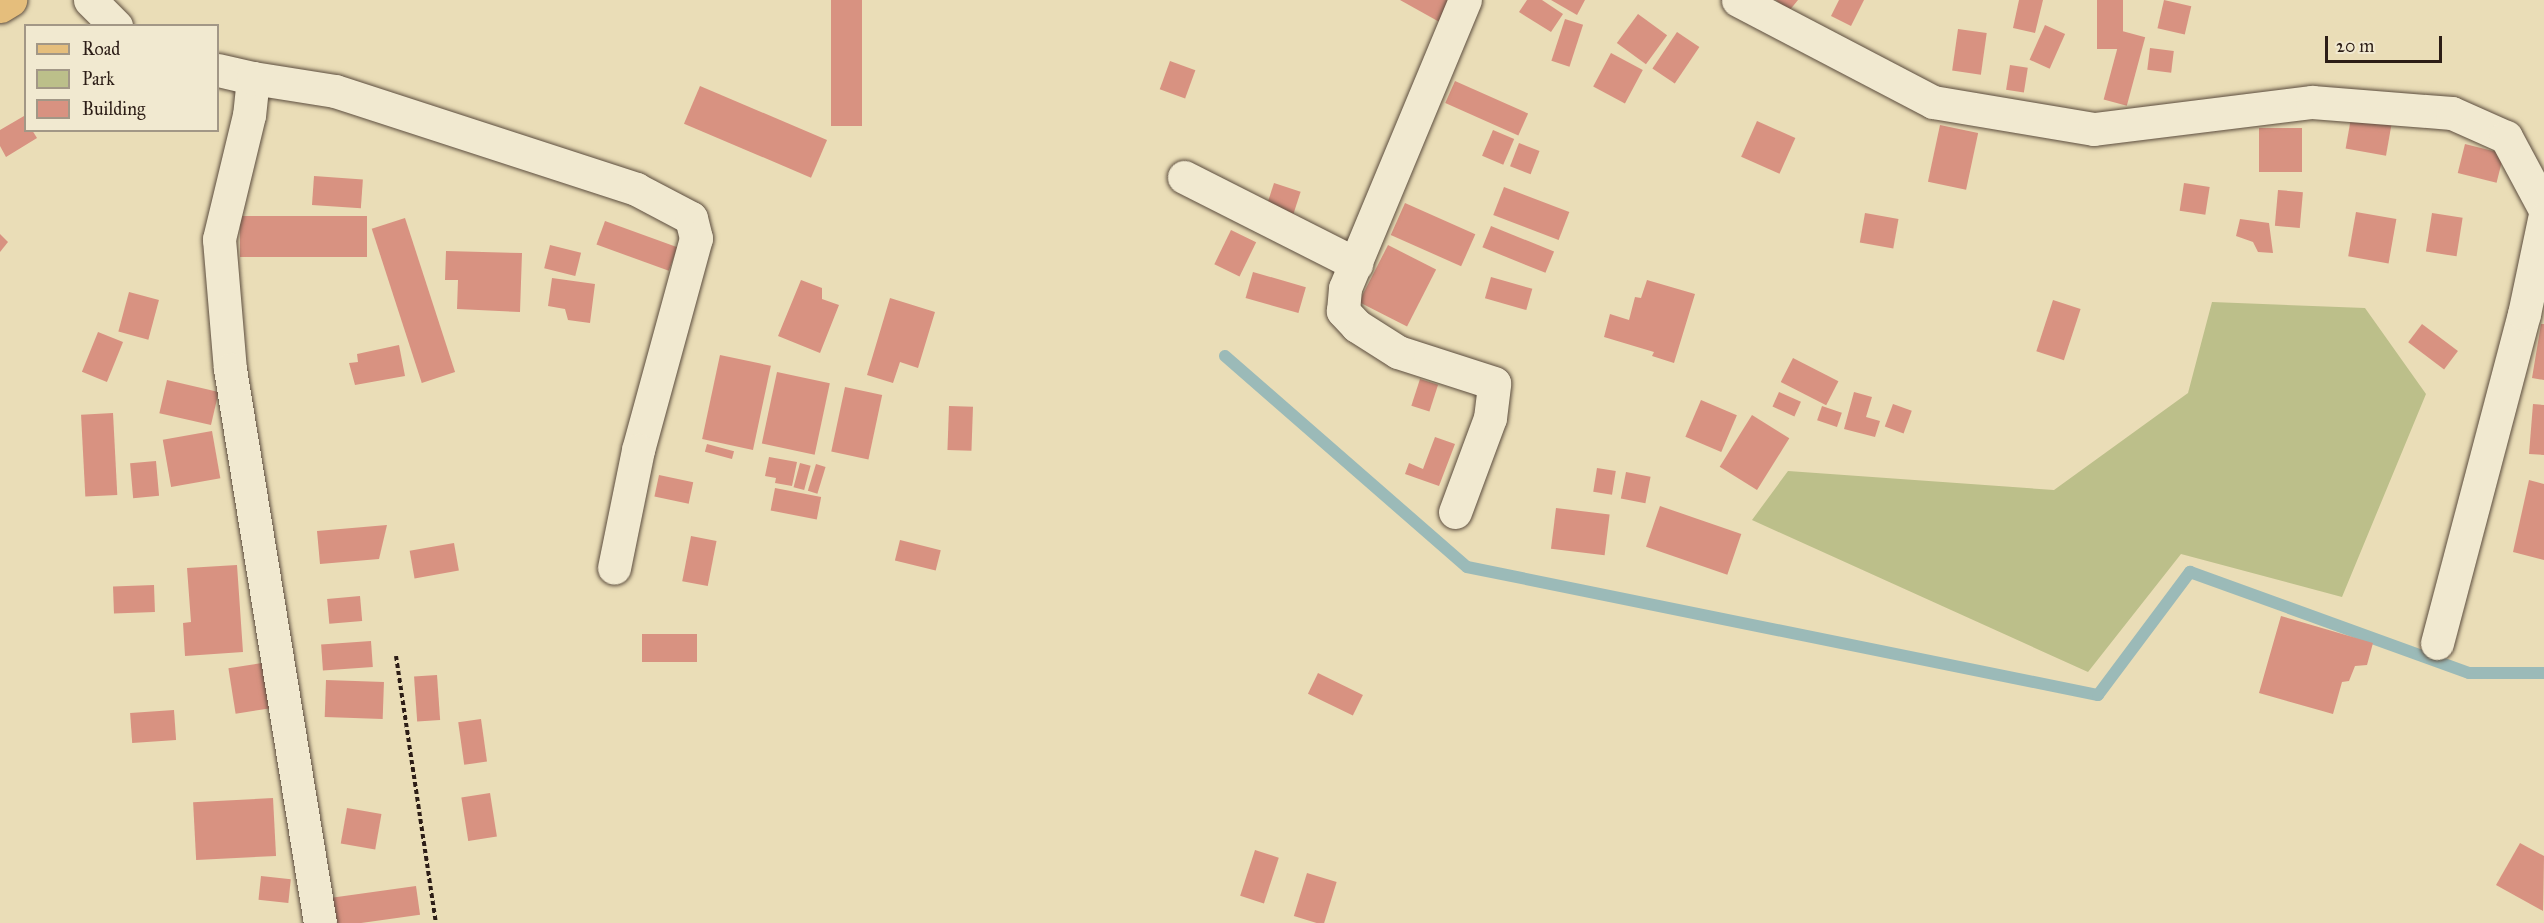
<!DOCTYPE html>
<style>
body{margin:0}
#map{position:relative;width:2544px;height:923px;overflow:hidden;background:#eaddb7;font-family:"IM FELL Great Primer",serif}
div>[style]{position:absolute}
.green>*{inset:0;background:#bcbf8a}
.stream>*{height:12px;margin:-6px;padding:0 6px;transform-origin:6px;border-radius:6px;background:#9bbab8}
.building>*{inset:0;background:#d89281;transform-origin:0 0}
.path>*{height:4px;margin-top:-2px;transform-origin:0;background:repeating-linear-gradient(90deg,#2c1d16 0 4.5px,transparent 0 7.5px)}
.roads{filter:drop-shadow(0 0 2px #5c4d3e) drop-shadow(0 0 2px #5c4d3e)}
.minor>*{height:33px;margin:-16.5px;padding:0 16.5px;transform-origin:16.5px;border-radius:16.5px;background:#f1e9d0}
.major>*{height:33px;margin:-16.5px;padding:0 16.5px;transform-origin:16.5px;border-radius:16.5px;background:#e5be7c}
span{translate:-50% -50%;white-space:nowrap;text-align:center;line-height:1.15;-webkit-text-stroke:6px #f1e9d0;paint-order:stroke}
.legend{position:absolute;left:24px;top:24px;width:195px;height:108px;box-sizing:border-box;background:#f1e9d0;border:2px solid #a29786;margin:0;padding:8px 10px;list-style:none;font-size:18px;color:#2c1d16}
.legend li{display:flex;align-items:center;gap:12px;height:30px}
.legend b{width:30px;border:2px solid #a29786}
.scale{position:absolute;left:2325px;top:36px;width:117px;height:27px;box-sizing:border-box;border:3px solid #2c1d16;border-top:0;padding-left:8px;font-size:18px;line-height:21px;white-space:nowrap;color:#2c1d16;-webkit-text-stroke:4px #f1e9d0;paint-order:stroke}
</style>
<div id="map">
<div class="green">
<div style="clip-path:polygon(2212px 302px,2365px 308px,2426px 394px,2342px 597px,2181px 554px,2088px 672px,1752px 520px,1788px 471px,2054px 490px,2188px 393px)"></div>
</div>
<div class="stream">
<div style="left:1225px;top:356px;width:321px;rotate:41.1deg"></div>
<div style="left:1467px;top:567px;width:644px;rotate:11.47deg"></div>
<div style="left:2098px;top:695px;width:154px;rotate:-53.2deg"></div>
<div style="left:2190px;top:572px;width:297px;rotate:19.9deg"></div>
<div style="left:2469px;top:673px;width:75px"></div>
</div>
<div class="building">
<div style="left:831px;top:0;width:31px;height:126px"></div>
<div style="clip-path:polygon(1400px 0,1456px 0,1443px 24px)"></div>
<div style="clip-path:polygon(1527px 0,1542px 0,1563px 14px,1551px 32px,1519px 12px)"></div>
<div style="clip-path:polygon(1551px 0,1585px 0,1577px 15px)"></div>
<div style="clip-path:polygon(1776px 0,1798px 0,1789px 11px)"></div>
<div style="clip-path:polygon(1839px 0,1864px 0,1851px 26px,1831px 16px)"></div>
<div style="clip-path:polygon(2019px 0,2043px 0,2035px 33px,2013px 28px)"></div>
<div style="left:2097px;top:0;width:26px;height:49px"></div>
<div style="left:2164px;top:0;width:28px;height:29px;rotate:13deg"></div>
<div style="left:1638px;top:14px;width:36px;height:36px;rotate:36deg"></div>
<div style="left:1565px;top:19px;width:19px;height:44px;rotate:18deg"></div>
<div style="left:2045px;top:25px;width:22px;height:38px;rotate:24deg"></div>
<div style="left:1958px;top:29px;width:29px;height:42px;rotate:8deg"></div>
<div style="left:2122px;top:31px;width:24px;height:71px;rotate:15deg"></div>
<div style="left:1677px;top:32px;width:27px;height:44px;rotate:34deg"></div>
<div style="left:2150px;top:48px;width:24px;height:22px;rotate:7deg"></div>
<div style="left:1611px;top:53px;width:36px;height:38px;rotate:28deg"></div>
<div style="left:1170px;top:61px;width:27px;height:30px;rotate:20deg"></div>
<div style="left:2010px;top:65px;width:18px;height:25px;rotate:9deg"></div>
<div style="left:1455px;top:81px;width:80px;height:24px;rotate:24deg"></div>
<div style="left:700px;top:86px;width:138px;height:41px;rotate:23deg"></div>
<div style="clip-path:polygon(24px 116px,26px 130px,32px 130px,37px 138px,6px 157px,0 146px,0 130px)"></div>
<div style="left:2351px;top:118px;width:41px;height:31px;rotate:10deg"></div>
<div style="left:1757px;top:121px;width:42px;height:39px;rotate:24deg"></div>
<div style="left:1940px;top:125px;width:39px;height:58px;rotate:12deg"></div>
<div style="left:2259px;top:128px;width:43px;height:44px"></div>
<div style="left:1493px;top:130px;width:23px;height:28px;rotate:23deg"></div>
<div style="left:1519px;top:143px;width:22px;height:25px;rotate:21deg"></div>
<div style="left:2465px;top:144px;width:40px;height:30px;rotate:14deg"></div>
<div style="left:314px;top:176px;width:49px;height:29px;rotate:4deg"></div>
<div style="left:1274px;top:183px;width:28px;height:26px;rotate:18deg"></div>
<div style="left:2184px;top:183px;width:26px;height:28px;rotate:9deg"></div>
<div style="left:1504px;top:187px;width:70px;height:30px;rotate:21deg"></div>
<div style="left:2278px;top:190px;width:25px;height:36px;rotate:5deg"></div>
<div style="left:1405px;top:203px;width:77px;height:35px;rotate:24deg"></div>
<div style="left:2356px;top:212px;width:41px;height:45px;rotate:10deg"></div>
<div style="left:1865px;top:213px;width:34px;height:30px;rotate:10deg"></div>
<div style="left:2432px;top:213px;width:31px;height:39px;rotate:9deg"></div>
<div style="left:240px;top:216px;width:127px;height:41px"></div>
<div style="left:405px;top:218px;width:162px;height:35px;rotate:72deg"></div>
<div style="clip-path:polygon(2240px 219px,2269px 223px,2273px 253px,2258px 252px,2253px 242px,2236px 236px)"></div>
<div style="left:605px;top:221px;width:77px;height:25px;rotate:20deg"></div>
<div style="left:1491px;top:226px;width:68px;height:23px;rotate:22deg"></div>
<div style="left:1231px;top:230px;width:28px;height:38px;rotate:26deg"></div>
<div style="clip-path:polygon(0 234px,8px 242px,0 252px)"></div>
<div style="left:550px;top:245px;width:32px;height:24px;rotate:14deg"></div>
<div style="left:1388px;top:245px;width:54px;height:64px;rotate:27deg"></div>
<div style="clip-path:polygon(446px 251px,522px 253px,520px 312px,457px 309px,458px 280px,445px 280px)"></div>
<div style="left:1253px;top:272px;width:55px;height:27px;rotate:16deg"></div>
<div style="left:1491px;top:277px;width:43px;height:22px;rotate:16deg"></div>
<div style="clip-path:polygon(552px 278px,595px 284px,590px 323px,568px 320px,565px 309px,548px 306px)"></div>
<div style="clip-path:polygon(801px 280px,822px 288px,822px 299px,839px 305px,820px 353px,778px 336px)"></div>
<div style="clip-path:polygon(1647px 280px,1695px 294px,1674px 363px,1652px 356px,1654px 352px,1604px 337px,1610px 314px,1629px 320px,1635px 297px,1641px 298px)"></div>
<div style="left:129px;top:292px;width:31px;height:41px;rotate:15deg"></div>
<div style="clip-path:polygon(890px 298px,935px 312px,918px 368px,900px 362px,893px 383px,867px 375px)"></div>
<div style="left:2053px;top:300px;width:29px;height:54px;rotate:18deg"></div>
<div style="left:2422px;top:324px;width:45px;height:23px;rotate:37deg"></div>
<div style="clip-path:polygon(2541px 324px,2544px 324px,2544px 380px,2532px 378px)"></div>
<div style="left:98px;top:332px;width:27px;height:43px;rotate:22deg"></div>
<div style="clip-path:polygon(399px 345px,405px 376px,355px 385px,349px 363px,358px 362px,357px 354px)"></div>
<div style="left:720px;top:355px;width:52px;height:86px;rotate:12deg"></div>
<div style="left:1793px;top:358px;width:51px;height:27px;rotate:27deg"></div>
<div style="left:777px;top:372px;width:54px;height:73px;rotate:12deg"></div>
<div style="left:1420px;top:379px;width:19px;height:28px;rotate:18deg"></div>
<div style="left:167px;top:380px;width:53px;height:34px;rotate:13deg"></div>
<div style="left:845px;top:387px;width:38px;height:66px;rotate:12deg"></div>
<div style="left:1779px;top:392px;width:24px;height:16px;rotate:24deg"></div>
<div style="clip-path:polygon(1854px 392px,1872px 397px,1866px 417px,1880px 421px,1875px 437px,1844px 429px)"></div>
<div style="left:1701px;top:400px;width:39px;height:40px;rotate:23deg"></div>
<div style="left:1893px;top:404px;width:20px;height:24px;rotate:20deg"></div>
<div style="clip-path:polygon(2533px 404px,2544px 405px,2544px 455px,2529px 454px)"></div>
<div style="left:949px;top:406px;width:24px;height:44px;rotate:2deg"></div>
<div style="left:1822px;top:406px;width:21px;height:15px;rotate:19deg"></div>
<div style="left:113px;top:413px;width:82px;height:32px;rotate:87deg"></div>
<div style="left:1752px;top:415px;width:44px;height:61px;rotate:32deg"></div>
<div style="left:212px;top:431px;width:48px;height:50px;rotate:80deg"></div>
<div style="clip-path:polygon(1435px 437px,1455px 444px,1439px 486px,1405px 474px,1409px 463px,1423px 469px)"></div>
<div style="left:707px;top:444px;width:28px;height:8px;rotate:15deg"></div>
<div style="clip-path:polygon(769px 457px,797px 462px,792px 486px,775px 483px,776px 478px,765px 476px)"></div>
<div style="left:156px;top:461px;width:35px;height:26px;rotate:85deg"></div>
<div style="left:800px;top:463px;width:11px;height:25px;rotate:15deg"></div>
<div style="left:816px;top:464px;width:10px;height:28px;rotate:17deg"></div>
<div style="left:1597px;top:468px;width:19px;height:24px;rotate:9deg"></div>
<div style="left:1626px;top:472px;width:25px;height:27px;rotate:11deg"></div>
<div style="left:659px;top:475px;width:35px;height:22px;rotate:12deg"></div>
<div style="clip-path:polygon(2529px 480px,2544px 484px,2544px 560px,2513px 552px)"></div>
<div style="left:775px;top:488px;width:47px;height:23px;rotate:11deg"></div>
<div style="left:1660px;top:506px;width:86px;height:43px;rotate:19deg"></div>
<div style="left:1556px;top:508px;width:54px;height:41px;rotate:7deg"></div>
<div style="clip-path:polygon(387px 525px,379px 559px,320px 564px,317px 531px)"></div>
<div style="left:691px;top:536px;width:26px;height:46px;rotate:11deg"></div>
<div style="left:900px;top:540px;width:42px;height:21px;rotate:14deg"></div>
<div style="left:454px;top:543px;width:28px;height:45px;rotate:80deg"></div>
<div style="clip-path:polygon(237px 565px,243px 652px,185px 656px,183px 623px,191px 622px,187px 568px)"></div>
<div style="left:154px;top:585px;width:27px;height:41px;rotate:88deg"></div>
<div style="left:360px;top:596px;width:25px;height:33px;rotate:85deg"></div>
<div style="clip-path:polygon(2281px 616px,2373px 643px,2367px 665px,2355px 666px,2349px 681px,2342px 682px,2333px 714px,2259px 693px)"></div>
<div style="left:642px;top:634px;width:55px;height:28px"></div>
<div style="left:371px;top:641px;width:26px;height:50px;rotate:86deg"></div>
<div style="left:262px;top:663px;width:46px;height:34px;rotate:81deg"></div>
<div style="left:1318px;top:673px;width:50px;height:23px;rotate:26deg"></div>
<div style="left:437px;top:675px;width:45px;height:23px;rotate:86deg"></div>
<div style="left:326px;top:680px;width:58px;height:37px;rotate:2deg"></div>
<div style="left:174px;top:710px;width:30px;height:44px;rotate:86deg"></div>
<div style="left:481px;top:719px;width:43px;height:23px;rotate:82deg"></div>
<div style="left:490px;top:793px;width:44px;height:29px;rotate:81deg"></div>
<div style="left:273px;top:798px;width:58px;height:80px;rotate:87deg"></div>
<div style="left:347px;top:808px;width:35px;height:36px;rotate:10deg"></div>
<div style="clip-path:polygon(2520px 843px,2544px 856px,2543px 911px,2496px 885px)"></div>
<div style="left:1255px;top:850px;width:25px;height:48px;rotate:18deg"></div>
<div style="left:1307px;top:873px;width:31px;height:45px;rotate:17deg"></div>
<div style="left:261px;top:876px;width:30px;height:24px;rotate:6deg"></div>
<div style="left:416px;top:886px;width:29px;height:87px;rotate:82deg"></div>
</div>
<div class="path">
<div style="left:396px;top:656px;width:270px;rotate:81.5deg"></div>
</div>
<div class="roads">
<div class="minor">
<div style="left:90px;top:0;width:37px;rotate:45deg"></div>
<div style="left:1738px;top:0;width:220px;rotate:27.6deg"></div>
<div style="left:1933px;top:102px;width:163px;rotate:9.5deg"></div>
<div style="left:2094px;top:129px;width:220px;rotate:-7.1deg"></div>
<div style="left:2312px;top:102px;width:140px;rotate:4.5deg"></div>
<div style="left:2452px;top:113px;width:59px;rotate:24deg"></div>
<div style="left:2506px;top:137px;width:81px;rotate:61.8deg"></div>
<div style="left:218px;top:70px;width:36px;rotate:13deg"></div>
<div style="left:253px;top:78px;width:37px;rotate:96deg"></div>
<div style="left:249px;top:115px;width:128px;rotate:103.6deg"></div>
<div style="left:219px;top:239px;width:130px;rotate:85.2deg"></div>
<div style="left:230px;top:369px;width:561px;rotate:80.77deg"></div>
<div style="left:253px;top:78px;width:83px;rotate:9deg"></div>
<div style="left:335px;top:91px;width:317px;rotate:18deg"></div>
<div style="left:636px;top:189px;width:62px;rotate:27.8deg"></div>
<div style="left:691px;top:218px;width:21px;rotate:76deg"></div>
<div style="left:696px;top:238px;width:220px;rotate:105.3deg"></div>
<div style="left:638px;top:450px;width:120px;rotate:101.5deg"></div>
<div style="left:1184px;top:177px;width:193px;rotate:26.8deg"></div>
<div style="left:1455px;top:512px;width:100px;rotate:-69.6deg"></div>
<div style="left:1490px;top:418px;width:35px;rotate:-83deg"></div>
<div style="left:1494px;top:383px;width:101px;rotate:-162.1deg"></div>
<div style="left:1398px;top:352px;width:49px;rotate:-147.6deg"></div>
<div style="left:1357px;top:326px;width:21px;rotate:-133deg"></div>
<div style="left:1343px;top:311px;width:23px;rotate:-85deg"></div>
<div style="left:1345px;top:288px;width:312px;rotate:-67.4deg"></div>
<div style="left:2437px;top:643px;width:340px;rotate:-75.2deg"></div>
<div style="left:2524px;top:314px;width:97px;rotate:-78.1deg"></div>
</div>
<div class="major">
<div style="left:0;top:6px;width:12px;rotate:-31deg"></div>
</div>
</div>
<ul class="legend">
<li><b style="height:8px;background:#e5be7c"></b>Road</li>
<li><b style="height:16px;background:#bcbf8a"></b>Park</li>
<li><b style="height:16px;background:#d89281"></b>Building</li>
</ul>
<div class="scale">20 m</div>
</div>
